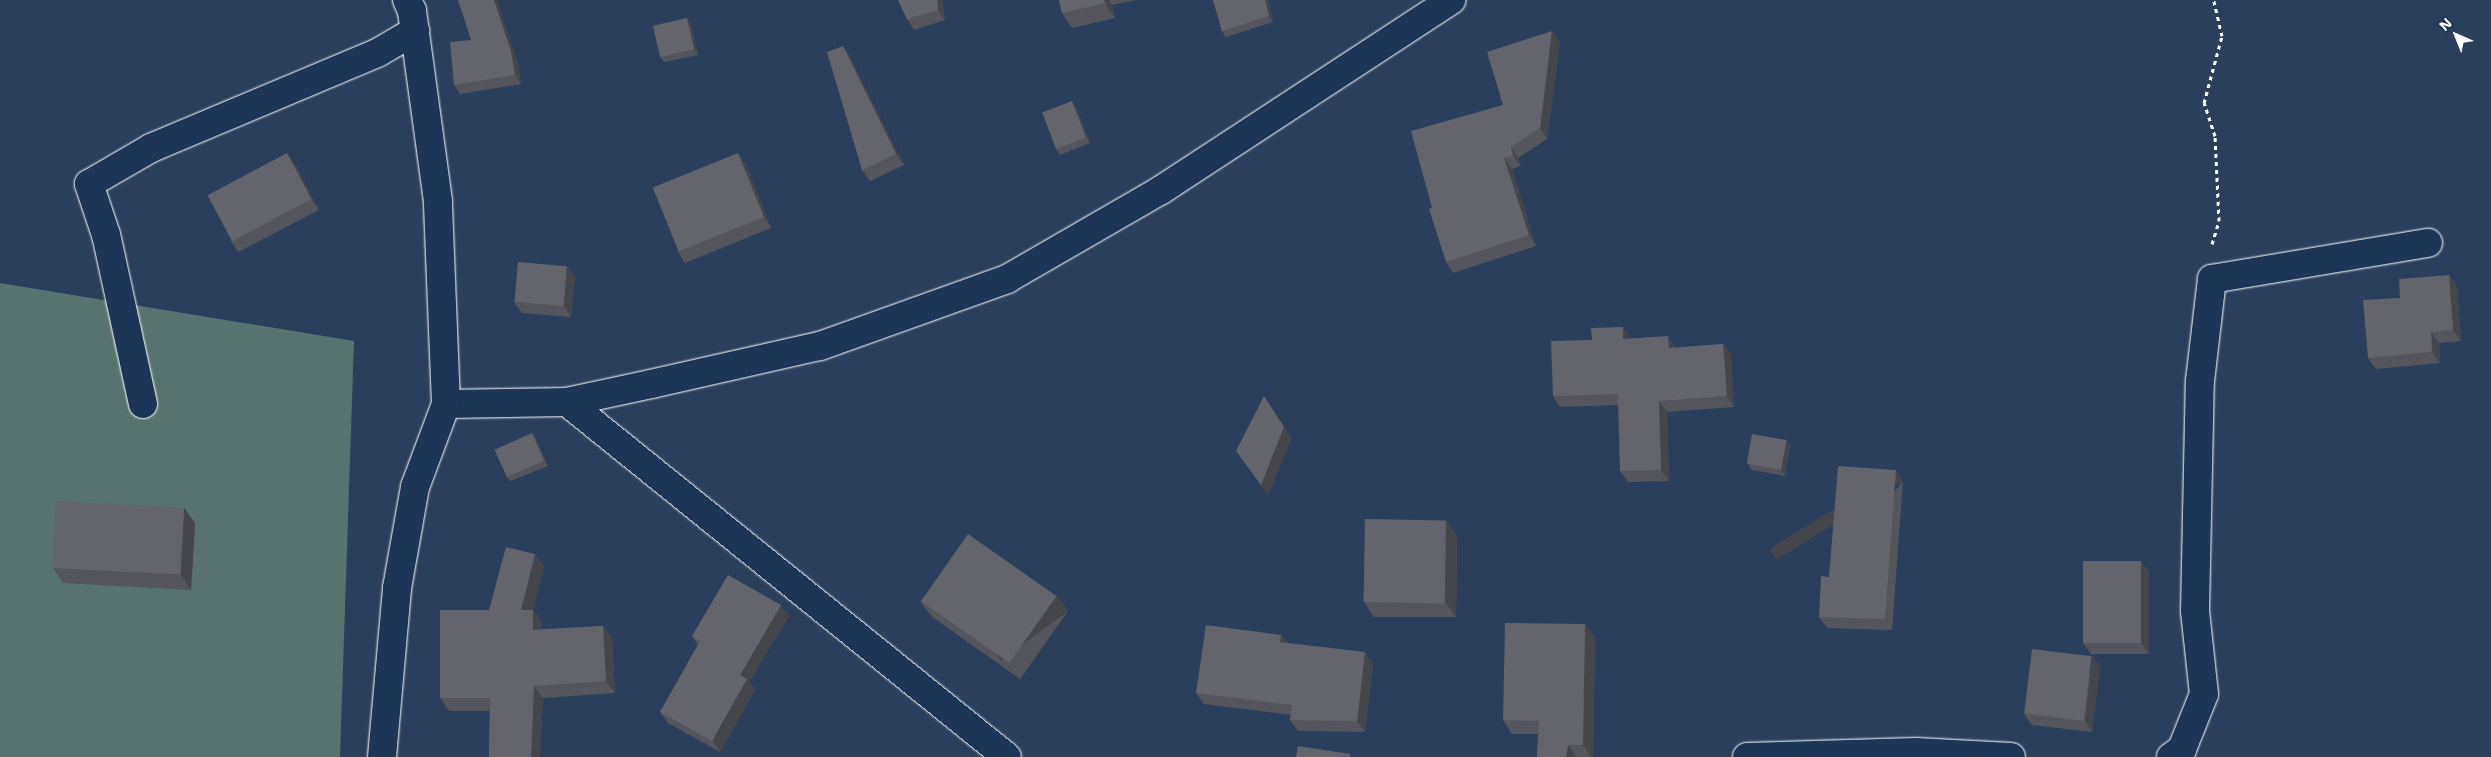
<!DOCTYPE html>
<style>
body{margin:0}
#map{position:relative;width:2491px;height:757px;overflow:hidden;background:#2b3e5b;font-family:"Shantell Sans",sans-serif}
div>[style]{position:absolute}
.green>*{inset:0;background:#58726f}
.path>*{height:3px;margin-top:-1.5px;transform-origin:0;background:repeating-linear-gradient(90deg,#fff 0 4px,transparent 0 8px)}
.roads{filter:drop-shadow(0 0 1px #fff) drop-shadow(0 0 1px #fff)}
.minor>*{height:28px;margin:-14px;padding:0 14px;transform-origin:14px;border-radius:14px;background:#1d3557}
.wall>*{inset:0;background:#55565d}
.shaded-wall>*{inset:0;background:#45464c;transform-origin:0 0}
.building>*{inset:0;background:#63646c;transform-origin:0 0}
span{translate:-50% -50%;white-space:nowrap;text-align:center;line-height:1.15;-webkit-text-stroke:5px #1d3557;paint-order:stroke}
.north{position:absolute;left:2431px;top:10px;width:50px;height:50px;-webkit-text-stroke:4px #1d3557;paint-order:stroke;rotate:316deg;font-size:14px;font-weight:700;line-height:20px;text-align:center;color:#fff}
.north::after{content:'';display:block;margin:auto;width:18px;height:22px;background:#fff;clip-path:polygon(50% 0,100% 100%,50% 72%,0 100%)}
</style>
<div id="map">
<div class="green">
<div style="clip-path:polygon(0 283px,354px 341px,340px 757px,0 757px)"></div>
</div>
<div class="path">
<div style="left:2212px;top:244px;width:24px;rotate:-73deg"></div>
<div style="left:2219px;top:221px;width:85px;rotate:-92.7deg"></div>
<div style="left:2215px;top:136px;width:35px;rotate:-108deg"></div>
<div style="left:2204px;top:103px;width:69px;rotate:-75deg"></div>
<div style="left:2222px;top:36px;width:37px;rotate:-103deg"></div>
</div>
<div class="roads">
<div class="minor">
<div style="left:567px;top:402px;width:565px;rotate:38.9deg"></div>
<div style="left:143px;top:404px;width:173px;rotate:-102.3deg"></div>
<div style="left:106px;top:235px;width:54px;rotate:-108.4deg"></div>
<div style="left:89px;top:184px;width:72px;rotate:-30.1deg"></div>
<div style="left:151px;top:148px;width:247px;rotate:-22.8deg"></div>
<div style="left:379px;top:52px;width:42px;rotate:-30.3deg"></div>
<div style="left:446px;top:404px;width:121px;rotate:-0.9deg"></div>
<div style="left:567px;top:402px;width:86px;rotate:-12.1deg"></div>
<div style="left:651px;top:384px;width:173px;rotate:-12.7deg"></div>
<div style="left:820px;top:346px;width:199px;rotate:-19.7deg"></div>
<div style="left:1007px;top:279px;width:178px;rotate:-30deg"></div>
<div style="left:1161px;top:190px;width:347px;rotate:-33.2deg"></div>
<div style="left:382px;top:757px;width:170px;rotate:-84.9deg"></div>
<div style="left:397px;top:588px;width:103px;rotate:-79.9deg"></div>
<div style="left:415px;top:487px;width:89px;rotate:-69.5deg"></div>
<div style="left:446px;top:404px;width:203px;rotate:-92.3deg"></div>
<div style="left:438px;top:201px;width:192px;rotate:-97.8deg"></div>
<div style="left:412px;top:11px;width:12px;rotate:-114deg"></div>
<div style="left:1747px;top:757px;width:169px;rotate:-1.7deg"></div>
<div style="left:1916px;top:752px;width:95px;rotate:3deg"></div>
<div style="left:2171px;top:757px;width:14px;rotate:-36deg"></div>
<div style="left:2182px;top:749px;width:59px;rotate:-68.2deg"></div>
<div style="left:2204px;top:694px;width:83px;rotate:-96.2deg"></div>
<div style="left:2195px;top:611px;width:230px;rotate:-88.8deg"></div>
<div style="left:2200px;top:381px;width:103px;rotate:-83.3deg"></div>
<div style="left:2212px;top:279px;width:219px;rotate:-9.5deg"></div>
</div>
</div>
<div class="wall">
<div style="clip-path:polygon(898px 0,942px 0,945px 20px,914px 30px,907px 19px)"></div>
<div style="clip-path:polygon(1059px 0,1136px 0,1112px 5px,1115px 18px,1072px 28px,1062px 13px)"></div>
<div style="clip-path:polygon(1213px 0,1268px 0,1273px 22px,1226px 37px,1222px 31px)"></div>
<div style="clip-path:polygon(691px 24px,698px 55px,664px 62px,660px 56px)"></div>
<div style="clip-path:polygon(1560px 42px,1547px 139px,1518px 158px,1521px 166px,1512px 169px,1536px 246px,1453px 273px,1446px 262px,1432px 208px,1503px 105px)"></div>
<div style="clip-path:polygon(843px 46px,850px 57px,904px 165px,870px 181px,862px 170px)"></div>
<div style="clip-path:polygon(517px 60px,521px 84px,460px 94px,454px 85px)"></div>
<div style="clip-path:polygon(1076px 107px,1090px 143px,1060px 155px,1056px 149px)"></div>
<div style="clip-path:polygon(295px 164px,319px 210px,238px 252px,231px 241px)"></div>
<div style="clip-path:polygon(746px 164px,771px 228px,685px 263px,678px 252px)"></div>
<div style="clip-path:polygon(567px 266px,575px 277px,571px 317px,522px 313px,514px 302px)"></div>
<div style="clip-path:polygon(2449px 275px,2457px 286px,2461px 341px,2439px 343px,2440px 363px,2376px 369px,2368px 358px,2400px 298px)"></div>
<div style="clip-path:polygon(1631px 339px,1675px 347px,1675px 348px,1723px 344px,1731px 355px,1734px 407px,1667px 412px,1669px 481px,1628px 482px,1620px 471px,1618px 405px,1560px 407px,1553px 396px)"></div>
<div style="clip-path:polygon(532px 433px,536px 439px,548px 466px,510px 481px,506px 476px)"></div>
<div style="clip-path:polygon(1786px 440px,1790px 446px,1785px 476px,1752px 470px,1748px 464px)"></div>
<div style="clip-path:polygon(1903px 481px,1892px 630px,1827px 628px,1819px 617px,1829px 577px)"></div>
<div style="clip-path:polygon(195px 523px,191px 590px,63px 583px,53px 568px)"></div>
<div style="clip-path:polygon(1457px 535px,1456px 617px,1374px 617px,1364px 602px)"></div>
<div style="clip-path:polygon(535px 554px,544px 566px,533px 610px,542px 622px,542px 629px,603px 626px,612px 638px,615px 693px,543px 698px,540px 757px,489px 757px,490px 711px,449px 711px,440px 698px,489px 610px)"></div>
<div style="clip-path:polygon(2141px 561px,2149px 572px,2149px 654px,2091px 654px,2083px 643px)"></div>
<div style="clip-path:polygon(1057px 596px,1068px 611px,1020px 679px,931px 616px,920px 601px)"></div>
<div style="clip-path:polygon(781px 605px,789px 616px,749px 682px,755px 690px,720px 752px,668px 723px,660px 712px,698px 645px,692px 636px)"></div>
<div style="clip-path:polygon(1585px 624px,1595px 638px,1593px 757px,1537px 757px,1538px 734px,1512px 734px,1503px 720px)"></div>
<div style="clip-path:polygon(1281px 635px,1287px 643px,1373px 663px,1365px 732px,1298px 731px,1290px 720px,1291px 715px,1204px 704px,1196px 693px)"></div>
<div style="clip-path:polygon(2100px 667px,2092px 732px,2032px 725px,2024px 714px)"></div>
</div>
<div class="shaded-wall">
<div style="clip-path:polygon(494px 0,497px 0,517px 60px,521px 84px,515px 75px)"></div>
<div style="clip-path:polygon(937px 0,942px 0,945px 20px,938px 10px)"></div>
<div style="clip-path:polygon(1104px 0,1109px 0,1112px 5px,1115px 18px,1105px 3px)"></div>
<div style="clip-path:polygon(1265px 0,1268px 0,1273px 22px,1269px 16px)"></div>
<div style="clip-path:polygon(687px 18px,691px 24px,698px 55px,694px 49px)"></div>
<div style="clip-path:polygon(1552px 31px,1560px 42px,1547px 139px,1540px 128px)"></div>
<div style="clip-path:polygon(843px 46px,850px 57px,904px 165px,896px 154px)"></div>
<div style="clip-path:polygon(1072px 101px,1076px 107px,1090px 143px,1086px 137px)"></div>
<div style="clip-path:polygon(1511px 147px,1518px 158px,1521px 166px,1513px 156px)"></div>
<div style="clip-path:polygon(287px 153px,295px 164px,319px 210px,311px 199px)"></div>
<div style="clip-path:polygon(738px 153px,746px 164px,771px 228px,764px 217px)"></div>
<div style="clip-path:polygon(1504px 158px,1512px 169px,1536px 246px,1529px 235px)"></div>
<div style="clip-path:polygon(567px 266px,575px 277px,571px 317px,564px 306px)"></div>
<div style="clip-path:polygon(2449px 275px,2457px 286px,2461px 341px,2453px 330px)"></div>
<div style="clip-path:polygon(1623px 327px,1631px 338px,1623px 339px)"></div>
<div style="clip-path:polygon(2431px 332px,2439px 343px,2440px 363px,2432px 352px)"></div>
<div style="clip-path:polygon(1668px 336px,1675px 347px,1676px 359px,1669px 348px)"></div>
<div style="clip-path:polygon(1723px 344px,1731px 355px,1734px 407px,1727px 396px)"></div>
<div style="clip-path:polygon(1264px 396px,1292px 438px,1268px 496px,1261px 485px)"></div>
<div style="clip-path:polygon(1659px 401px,1667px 412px,1669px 481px,1661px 470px)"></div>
<div style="clip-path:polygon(532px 433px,536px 439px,548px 466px,544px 460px)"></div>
<div style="clip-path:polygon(1786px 440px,1790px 446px,1785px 476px,1781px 470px)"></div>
<div style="left:1896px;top:470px;width:13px;height:149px;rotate:58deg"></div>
<div style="clip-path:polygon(184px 508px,195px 523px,191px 590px,181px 575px)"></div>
<div style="clip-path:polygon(1446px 520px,1457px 535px,1456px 617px,1445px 602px)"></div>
<div style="clip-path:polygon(535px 554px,544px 566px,530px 622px,521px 610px)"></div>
<div style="clip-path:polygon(2141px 561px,2149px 572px,2149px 654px,2141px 643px)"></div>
<div style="left:1057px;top:596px;width:19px;height:83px;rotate:54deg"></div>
<div style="clip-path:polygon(781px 605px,789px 616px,749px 682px,755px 690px,720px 752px,712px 741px,740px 675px)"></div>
<div style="clip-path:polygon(533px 610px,542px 622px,542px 642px,533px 630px)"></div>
<div style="clip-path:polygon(1585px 624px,1595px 638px,1593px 757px,1591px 757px,1583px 745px)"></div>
<div style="clip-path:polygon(603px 626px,612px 638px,615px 693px,606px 681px)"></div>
<div style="clip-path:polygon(1281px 635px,1288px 646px,1280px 642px)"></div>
<div style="clip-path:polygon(1365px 652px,1373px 663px,1365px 732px,1357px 721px)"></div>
<div style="clip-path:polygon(2092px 656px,2100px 667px,2092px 732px,2085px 721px)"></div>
<div style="clip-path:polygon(534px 686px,543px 698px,540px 757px,531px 757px)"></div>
<div style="clip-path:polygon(1568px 745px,1576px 757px,1566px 757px)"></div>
</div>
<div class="building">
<div style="clip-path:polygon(458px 0,494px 0,511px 51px,515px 75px,454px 85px,450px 42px,471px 40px)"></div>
<div style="clip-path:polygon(898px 0,937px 0,938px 10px,907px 19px)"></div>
<div style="clip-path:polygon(1059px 0,1104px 0,1105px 3px,1062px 13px)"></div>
<div style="clip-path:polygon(1213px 0,1265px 0,1269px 16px,1222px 31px)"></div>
<div style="left:687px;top:18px;width:32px;height:35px;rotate:77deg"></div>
<div style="clip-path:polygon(1552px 31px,1540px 128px,1511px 147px,1513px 156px,1504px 158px,1529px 235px,1446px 262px,1429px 209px,1432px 208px,1411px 131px,1503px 105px,1487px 52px)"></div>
<div style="clip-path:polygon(843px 46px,896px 154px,862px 170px,827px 52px)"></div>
<div style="left:1072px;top:101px;width:39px;height:32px;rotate:69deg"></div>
<div style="left:287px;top:153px;width:52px;height:90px;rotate:62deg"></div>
<div style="left:738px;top:153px;width:69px;height:92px;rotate:68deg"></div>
<div style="left:518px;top:262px;width:49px;height:40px;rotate:5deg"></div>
<div style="clip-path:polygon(2449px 275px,2453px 330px,2431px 332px,2432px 352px,2368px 358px,2363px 300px,2400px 298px,2399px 279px)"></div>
<div style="clip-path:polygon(1623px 327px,1623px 339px,1668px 336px,1669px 348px,1723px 344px,1727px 396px,1659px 401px,1661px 470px,1620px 471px,1618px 394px,1553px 396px,1551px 341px,1592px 340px,1591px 328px)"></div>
<div style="clip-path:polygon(1264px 396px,1284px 427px,1261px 485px,1236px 451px)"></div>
<div style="left:532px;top:433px;width:30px;height:41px;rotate:66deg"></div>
<div style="left:1752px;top:434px;width:35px;height:30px;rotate:10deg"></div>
<div style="clip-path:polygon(1838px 466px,1896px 470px,1885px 619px,1819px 617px,1821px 576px,1829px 577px)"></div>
<div style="left:56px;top:501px;width:128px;height:67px;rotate:3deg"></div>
<div style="left:1365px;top:519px;width:81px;height:83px;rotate:1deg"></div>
<div style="left:968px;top:534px;width:108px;height:82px;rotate:35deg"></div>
<div style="clip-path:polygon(506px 547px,535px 554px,521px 610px,533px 610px,533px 630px,603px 626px,606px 681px,534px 686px,531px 757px,489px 757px,490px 698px,440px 698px,440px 610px,489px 610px)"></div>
<div style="left:2083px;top:561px;width:58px;height:82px"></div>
<div style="clip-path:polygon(728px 575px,781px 605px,740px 675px,747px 679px,712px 741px,660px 712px,700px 641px,692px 636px)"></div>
<div style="clip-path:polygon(1505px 623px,1585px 624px,1583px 745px,1568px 745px,1566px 757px,1537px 757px,1539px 721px,1503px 720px)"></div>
<div style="clip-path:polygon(1206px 625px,1281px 635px,1280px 642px,1365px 652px,1357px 721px,1290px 720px,1292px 705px,1196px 693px)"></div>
<div style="left:2032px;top:649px;width:60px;height:65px;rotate:7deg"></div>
<div style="clip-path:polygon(1298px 746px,1350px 754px,1350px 757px,1296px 757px)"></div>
</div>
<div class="north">N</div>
</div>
